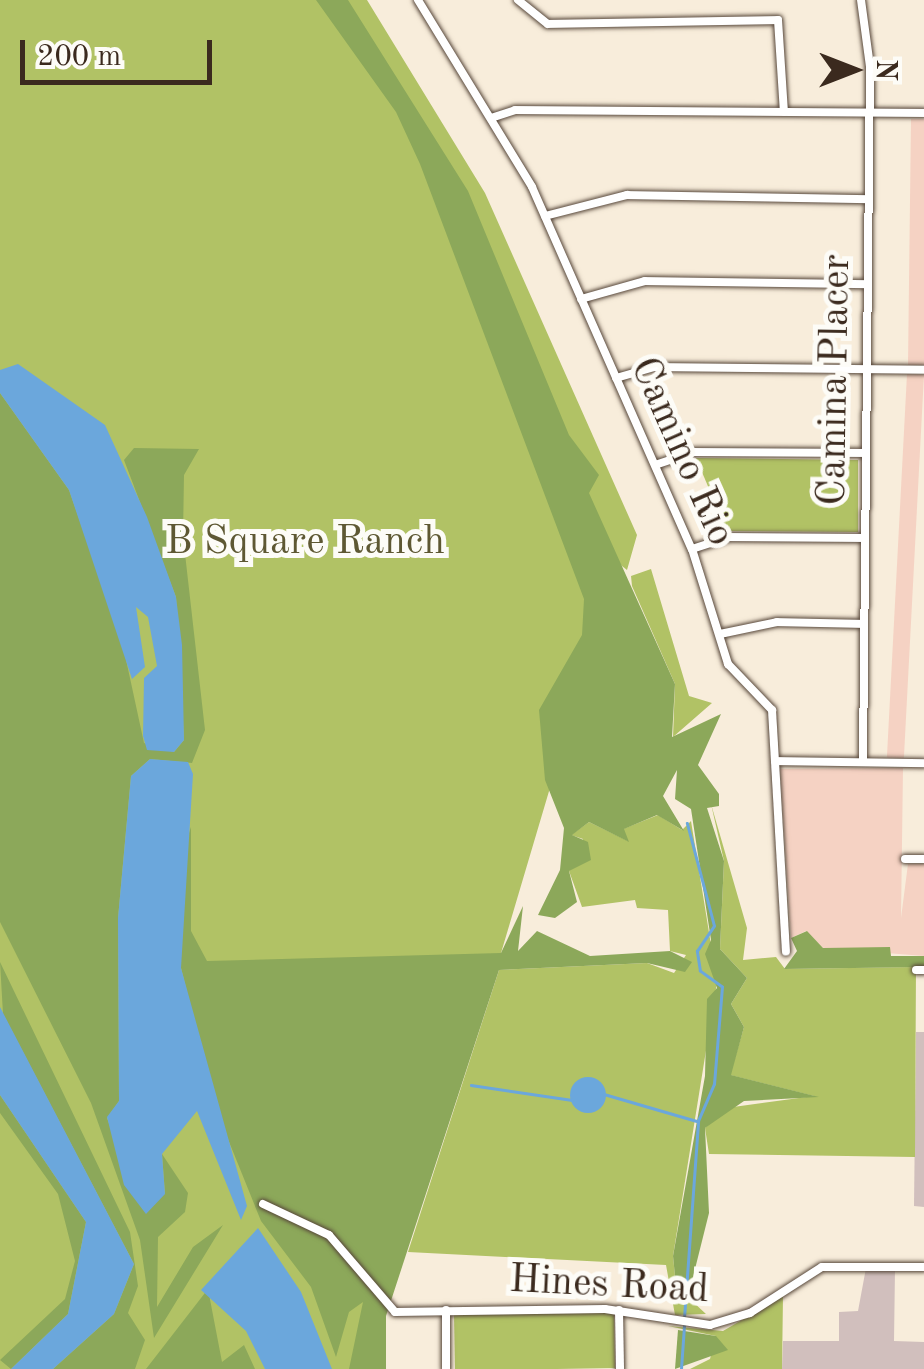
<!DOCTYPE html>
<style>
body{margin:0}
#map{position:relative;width:924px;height:1369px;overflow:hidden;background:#f8eddb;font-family:"Old Standard TT",serif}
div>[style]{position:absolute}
.built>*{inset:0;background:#f5d2c3;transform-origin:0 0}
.industrial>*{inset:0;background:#d1bfbd}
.green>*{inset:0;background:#b1c265;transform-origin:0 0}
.forest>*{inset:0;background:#8ca85a}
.water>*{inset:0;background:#6ba7dc}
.round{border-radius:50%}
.stream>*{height:2.5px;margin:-1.25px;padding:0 1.25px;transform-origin:1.25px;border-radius:1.25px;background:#6ba7dc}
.roads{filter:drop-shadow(0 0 2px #57473a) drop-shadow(0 0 2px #57473a)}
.minor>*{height:8px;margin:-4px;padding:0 4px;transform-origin:4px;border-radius:4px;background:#fff}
span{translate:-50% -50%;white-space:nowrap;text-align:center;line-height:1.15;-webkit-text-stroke:10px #fdfcf7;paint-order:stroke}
.street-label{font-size:40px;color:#3b2a1e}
.park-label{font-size:40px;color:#5e5833}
.north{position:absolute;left:804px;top:20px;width:100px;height:100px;-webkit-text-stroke:8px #fdfcf7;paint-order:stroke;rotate:90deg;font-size:28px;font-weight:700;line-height:40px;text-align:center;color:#3b2a1e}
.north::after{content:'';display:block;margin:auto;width:35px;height:45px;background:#3b2a1e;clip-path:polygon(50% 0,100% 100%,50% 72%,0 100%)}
.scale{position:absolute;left:20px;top:40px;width:192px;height:45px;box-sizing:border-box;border:5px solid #3b2a1e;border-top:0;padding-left:12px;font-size:30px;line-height:35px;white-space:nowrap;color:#3b2a1e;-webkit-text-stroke:8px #fdfcf7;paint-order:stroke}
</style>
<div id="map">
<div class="built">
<div style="clip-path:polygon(911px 119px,924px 119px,924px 365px,908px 365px)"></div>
<div style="left:907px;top:374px;width:17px;height:384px;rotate:3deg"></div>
<div style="clip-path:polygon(903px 768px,901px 918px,908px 864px,924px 864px,924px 956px,823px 948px,806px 931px,791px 938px,780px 769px)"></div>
</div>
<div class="industrial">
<div style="clip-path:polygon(916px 1032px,924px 1032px,924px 1207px,914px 1206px)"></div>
<div style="clip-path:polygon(866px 1268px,895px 1270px,894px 1341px,924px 1342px,924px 1369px,782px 1369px,783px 1341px,839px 1341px,839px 1312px,858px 1311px)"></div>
</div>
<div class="green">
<div style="clip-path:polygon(0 0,367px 0,485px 193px,637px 535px,627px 570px,617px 562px,501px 953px,377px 1310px,377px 1369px,0 1369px)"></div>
<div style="clip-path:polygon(696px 458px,858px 460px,858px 532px,727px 531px)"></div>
<div style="clip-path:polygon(651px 569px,689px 696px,712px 703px,673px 737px,675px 684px,632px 586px,631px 576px)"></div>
<div style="clip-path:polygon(711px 804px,747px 928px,743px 960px,776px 957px,785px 969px,916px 967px,915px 1157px,709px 1154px,705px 1128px,726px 1108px,814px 1096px,730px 1075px,744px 1027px,731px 1004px,747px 978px,720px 949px,724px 861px)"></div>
<div style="clip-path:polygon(658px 815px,682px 830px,691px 821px,717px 982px,673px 1256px,677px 1296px,694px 1286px,696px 1267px,696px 1292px,692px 1301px,706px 1314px,675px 1315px,666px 1265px,408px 1252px,499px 970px,647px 963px,674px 973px,686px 955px,670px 951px,668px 910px,637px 908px,635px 900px,582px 907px,569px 871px,583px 839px,571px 835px,589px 822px,628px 841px,623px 829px)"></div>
<div style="clip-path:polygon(783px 1296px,782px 1369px,690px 1369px,710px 1359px,716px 1336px,668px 1326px,723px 1331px)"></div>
<div style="left:614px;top:1312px;width:56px;height:160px;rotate:89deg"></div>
</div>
<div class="forest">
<div style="clip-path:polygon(316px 0,348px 0,468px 191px,569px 435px,599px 475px,589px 493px,675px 684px,672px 737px,721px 714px,698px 765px,719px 794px,719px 806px,707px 808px,724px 861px,720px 949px,747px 978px,731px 1004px,744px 1027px,731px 1075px,819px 1097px,744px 1101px,705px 1128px,709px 1213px,686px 1305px,677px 1296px,673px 1256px,705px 1076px,707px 999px,717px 988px,705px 954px,711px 940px,691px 809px,675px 799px,677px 770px,663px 796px,684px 831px,657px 815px,624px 829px,629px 842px,589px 822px,572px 835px,588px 842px,591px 860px,569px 871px,577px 902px,555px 918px,538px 915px,560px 870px,564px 828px,545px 780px,539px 710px,582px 635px,584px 599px,420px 164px,396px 112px)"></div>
<div style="clip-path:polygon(0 393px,69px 490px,122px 641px,144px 743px,174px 752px,184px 740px,176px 597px,124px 460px,134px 448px,199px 449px,184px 475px,183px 536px,205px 730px,192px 763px,150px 759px,131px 776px,118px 918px,119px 1101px,107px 1118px,116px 1143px,165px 1194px,162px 1154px,188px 1193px,185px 1212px,158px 1237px,157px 1307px,193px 1247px,223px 1225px,154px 1338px,140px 1240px,91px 1103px,0 922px)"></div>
<div style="clip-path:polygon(191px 827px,191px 931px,207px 961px,501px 953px,523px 906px,518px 951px,537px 931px,590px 956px,670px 951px,692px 962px,685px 972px,647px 963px,499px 970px,386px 1316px,386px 1369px,349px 1369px,363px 1302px,349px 1312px,336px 1357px,311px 1287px,261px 1221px,217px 1112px,181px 968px,181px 857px)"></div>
<div style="clip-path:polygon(807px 931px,823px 948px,890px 947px,891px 956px,924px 956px,924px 967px,784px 969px,797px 951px,791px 938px)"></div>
<div style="clip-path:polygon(0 962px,130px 1232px,138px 1286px,128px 1313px,145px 1340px,135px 1369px,53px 1369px,114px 1314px,134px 1264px,3px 1014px)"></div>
<div style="clip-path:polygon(0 1095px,86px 1222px,68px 1314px,11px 1369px,0 1360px,65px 1299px,75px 1261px,58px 1194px,0 1113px)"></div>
<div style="clip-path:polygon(208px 1289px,222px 1362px,244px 1345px,255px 1369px,146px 1369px)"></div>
<div style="clip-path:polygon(678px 1330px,716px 1336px,728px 1350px,675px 1369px)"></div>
</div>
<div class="water">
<div style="clip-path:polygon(18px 364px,105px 425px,147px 517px,176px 597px,182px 645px,184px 740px,174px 752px,147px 750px,143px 736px,144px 678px,157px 666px,148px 617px,136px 607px,145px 667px,132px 679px,69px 490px,0 393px,0 370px)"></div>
<div style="clip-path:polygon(150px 759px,188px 762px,193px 774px,181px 968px,247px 1206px,241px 1220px,197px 1111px,162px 1154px,165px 1194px,146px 1214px,124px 1185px,107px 1117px,119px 1101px,118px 918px,131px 776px)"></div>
<div style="clip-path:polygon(0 1007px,134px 1264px,114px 1314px,53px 1369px,11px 1369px,68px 1314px,86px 1222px,0 1095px)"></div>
<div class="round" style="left:570px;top:1077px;width:36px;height:36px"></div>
<div style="clip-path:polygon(258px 1228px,301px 1292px,332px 1369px,265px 1369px,246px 1331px,201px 1290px)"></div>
</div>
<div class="stream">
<div style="left:471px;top:1085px;width:102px;rotate:8.4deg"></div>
<div style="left:604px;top:1094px;width:97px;rotate:16.2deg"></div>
<div style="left:684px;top:1318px;width:197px;rotate:-85.9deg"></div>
<div style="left:698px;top:1121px;width:40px;rotate:-66.6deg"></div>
<div style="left:714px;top:1084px;width:97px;rotate:-85.3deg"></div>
<div style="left:722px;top:987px;width:27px;rotate:-144deg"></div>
<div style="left:700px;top:971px;width:20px;rotate:-99deg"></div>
<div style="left:697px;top:951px;width:30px;rotate:-56deg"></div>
<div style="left:714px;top:926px;width:106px;rotate:-104.8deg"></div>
<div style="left:681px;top:1369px;width:43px;rotate:-86deg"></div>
</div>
<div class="roads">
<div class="minor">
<div style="left:418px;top:0;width:219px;rotate:58.6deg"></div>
<div style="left:532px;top:187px;width:396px;rotate:66.2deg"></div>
<div style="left:692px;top:549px;width:121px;rotate:72.6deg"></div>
<div style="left:728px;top:664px;width:64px;rotate:46.3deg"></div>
<div style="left:772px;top:710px;width:242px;rotate:86.7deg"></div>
<div style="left:518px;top:0;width:38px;rotate:39deg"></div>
<div style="left:548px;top:24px;width:230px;rotate:-1deg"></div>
<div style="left:778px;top:20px;width:92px;rotate:86.3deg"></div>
<div style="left:861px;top:0;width:68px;rotate:82.3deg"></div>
<div style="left:870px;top:67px;width:695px;rotate:90.58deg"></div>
<div style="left:491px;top:118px;width:25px;rotate:-18deg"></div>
<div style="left:515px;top:110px;width:409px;rotate:0.4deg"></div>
<div style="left:545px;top:216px;width:85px;rotate:-14.4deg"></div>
<div style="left:627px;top:195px;width:240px;rotate:1deg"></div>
<div style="left:581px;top:299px;width:66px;rotate:-15.7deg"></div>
<div style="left:645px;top:281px;width:222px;rotate:0.8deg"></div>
<div style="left:616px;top:378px;width:40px;rotate:-16deg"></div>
<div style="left:654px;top:367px;width:270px;rotate:0.6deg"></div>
<div style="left:655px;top:465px;width:41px;rotate:-18.4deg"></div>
<div style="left:694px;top:452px;width:172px;rotate:0.3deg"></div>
<div style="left:692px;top:549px;width:38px;rotate:-18deg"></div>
<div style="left:728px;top:537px;width:136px;rotate:0.4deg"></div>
<div style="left:720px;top:634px;width:58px;rotate:-11.9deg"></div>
<div style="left:777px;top:622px;width:86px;rotate:1.3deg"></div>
<div style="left:775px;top:761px;width:149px;rotate:0.8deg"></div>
<div style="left:905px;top:859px;width:19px"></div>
<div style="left:916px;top:970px;width:8px"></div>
<div style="left:263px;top:1204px;width:73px;rotate:25.2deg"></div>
<div style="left:329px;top:1235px;width:101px;rotate:49.4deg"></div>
<div style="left:395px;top:1312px;width:210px;rotate:-0.8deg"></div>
<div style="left:605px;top:1309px;width:106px;rotate:8.7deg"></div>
<div style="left:710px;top:1325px;width:42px;rotate:-16.7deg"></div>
<div style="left:750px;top:1313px;width:85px;rotate:-32.6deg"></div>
<div style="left:822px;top:1267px;width:102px"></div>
<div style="left:446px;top:1310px;width:59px;rotate:90deg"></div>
<div style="left:619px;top:1310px;width:59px;rotate:89deg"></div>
</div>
</div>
<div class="street-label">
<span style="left:836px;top:380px;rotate:-89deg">Camina Placer</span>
<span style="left:681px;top:452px;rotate:66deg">Camino Rio</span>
<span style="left:609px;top:1286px;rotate:3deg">Hines Road</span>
</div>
<div class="park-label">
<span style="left:305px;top:543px">B Square Ranch</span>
</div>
<div class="north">N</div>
<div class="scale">200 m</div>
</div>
